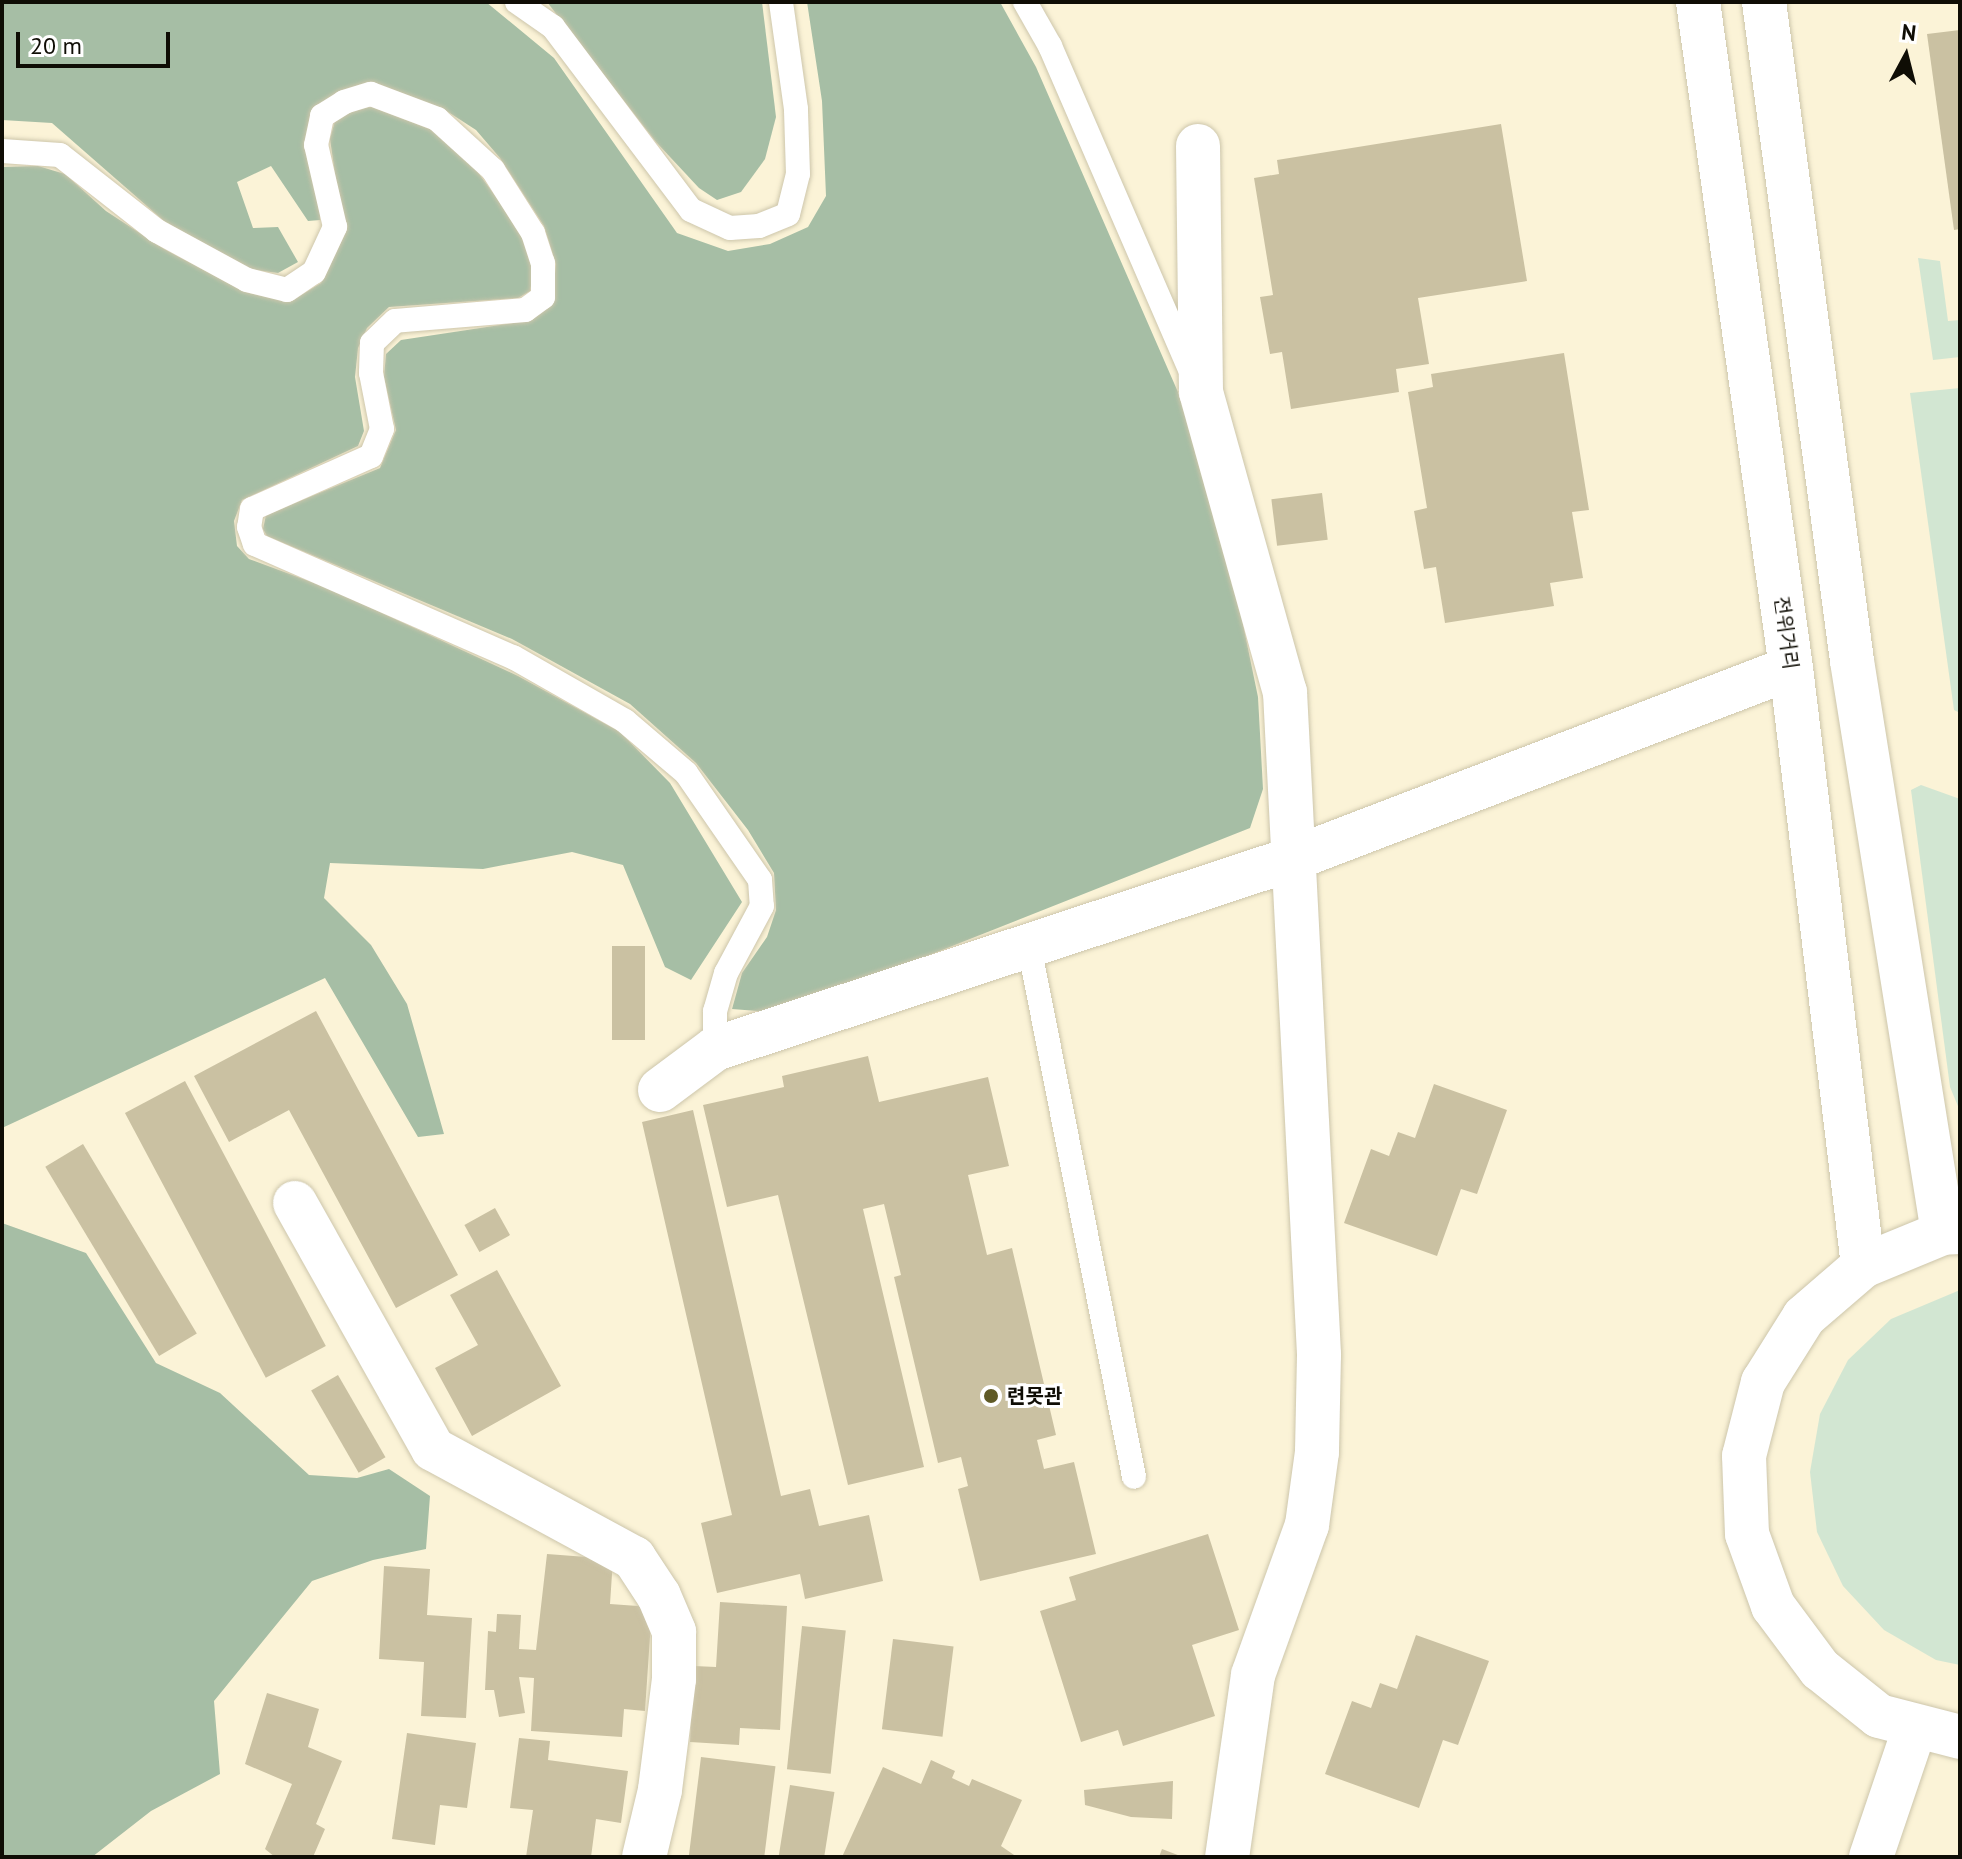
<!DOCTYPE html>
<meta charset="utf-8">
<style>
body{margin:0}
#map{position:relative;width:1962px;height:1859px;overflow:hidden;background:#fbf3d7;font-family:"PT Sans","Noto Sans KR",sans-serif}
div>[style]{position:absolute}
.green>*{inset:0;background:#d2e6d2}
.forest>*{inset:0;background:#a6bea5}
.building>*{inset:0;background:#cac1a2;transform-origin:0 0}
.roads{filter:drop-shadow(0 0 2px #cdc6ab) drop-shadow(0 0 2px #cdc6ab)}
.lane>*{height:24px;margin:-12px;padding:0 12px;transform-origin:12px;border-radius:12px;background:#fff}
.street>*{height:44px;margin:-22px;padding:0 22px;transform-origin:22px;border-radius:22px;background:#fff}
.primary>*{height:44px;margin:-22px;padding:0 22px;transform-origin:22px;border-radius:22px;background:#fff}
.dots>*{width:22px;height:22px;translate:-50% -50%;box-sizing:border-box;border:4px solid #fff;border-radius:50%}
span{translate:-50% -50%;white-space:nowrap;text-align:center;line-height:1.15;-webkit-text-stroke:6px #fff;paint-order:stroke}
.street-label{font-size:20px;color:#0f0d05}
.poi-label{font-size:20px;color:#0f0d05;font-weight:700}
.left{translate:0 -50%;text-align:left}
.frame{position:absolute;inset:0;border:4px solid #0f0d05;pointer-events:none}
.north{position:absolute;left:1866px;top:16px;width:80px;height:80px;-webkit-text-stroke:6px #fff;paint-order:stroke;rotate:7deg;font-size:22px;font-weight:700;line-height:32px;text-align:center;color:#0f0d05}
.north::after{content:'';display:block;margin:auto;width:28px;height:36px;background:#0f0d05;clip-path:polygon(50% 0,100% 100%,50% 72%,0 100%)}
.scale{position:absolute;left:16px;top:32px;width:154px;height:36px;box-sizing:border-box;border:4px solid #0f0d05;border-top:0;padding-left:10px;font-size:24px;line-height:28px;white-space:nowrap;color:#0f0d05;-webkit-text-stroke:6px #fff;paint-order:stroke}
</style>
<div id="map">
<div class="green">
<div style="clip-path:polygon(1918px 258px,1940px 261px,1948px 321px,1960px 320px,1960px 357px,1933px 360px)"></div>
<div style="clip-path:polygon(1960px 388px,1960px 713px,1954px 710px,1910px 393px)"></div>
<div style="clip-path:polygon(1921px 785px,1960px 799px,1960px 1111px,1950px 1087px,1911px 790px)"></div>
<div style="clip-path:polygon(1960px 1290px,1960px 1665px,1936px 1660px,1884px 1630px,1843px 1586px,1817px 1532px,1810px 1472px,1820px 1414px,1848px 1360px,1891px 1319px)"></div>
</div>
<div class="forest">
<div style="clip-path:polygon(2px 2px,486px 2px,554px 58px,677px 233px,728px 251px,770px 244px,808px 227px,826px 196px,822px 101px,807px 2px,1000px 2px,1036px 67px,1188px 415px,1226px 542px,1258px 697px,1263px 789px,1250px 828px,783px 1013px,732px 1009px,742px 973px,767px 937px,776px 910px,774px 873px,748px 830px,696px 763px,630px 704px,512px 639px,267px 536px,263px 529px,266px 515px,380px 468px,396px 430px,384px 377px,386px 354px,401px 340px,527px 321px,552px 303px,556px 264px,544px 226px,500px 158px,476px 130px,442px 108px,372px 85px,320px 104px,310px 115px,307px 144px,320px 186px,320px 220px,308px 221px,271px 166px,237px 182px,253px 228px,278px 227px,298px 262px,278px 273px,248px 269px,164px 221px,52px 123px,2px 120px)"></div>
<div style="clip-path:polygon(547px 2px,762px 2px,776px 117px,765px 159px,741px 192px,717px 200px,699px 188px,656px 142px)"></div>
<div style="clip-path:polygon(372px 107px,435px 131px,466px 156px,528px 241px,534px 268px,530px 291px,518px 298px,389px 307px,367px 328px,358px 348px,355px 377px,364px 431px,358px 446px,242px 500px,234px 521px,237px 546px,249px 559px,330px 589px,518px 676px,620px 732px,670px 783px,742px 902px,691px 980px,665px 967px,623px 865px,572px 852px,483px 869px,330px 863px,324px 898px,371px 945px,407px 1004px,444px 1134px,418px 1137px,325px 978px,2px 1128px,2px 167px,38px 166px,65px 174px,106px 211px,164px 249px,245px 292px,290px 302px,321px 283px,344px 236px,330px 139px,335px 121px,349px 109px)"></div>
<div style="clip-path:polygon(2px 1223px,86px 1253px,156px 1363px,220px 1393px,309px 1475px,357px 1478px,389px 1469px,430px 1496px,426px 1549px,373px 1560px,312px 1581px,214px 1701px,220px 1774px,151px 1811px,92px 1857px,2px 1857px)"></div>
</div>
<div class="building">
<div style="clip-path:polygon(1960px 30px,1960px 229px,1954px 230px,1927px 34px)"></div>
<div style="clip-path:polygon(1501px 124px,1527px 281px,1418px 298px,1429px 364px,1396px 369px,1399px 392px,1291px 409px,1282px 352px,1270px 354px,1260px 297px,1273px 295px,1254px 178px,1279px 174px,1277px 160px)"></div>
<div style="clip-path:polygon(1564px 353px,1589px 510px,1572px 512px,1583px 578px,1550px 583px,1554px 606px,1445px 623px,1436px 567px,1424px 569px,1414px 511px,1427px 508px,1408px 392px,1433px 387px,1431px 374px)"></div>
<div style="left:1322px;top:493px;width:47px;height:51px;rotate:83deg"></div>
<div style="left:612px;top:946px;width:33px;height:94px"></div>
<div style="clip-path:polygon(316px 1011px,458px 1275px,396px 1308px,289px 1110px,229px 1142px,194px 1076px)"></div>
<div style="clip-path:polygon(868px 1056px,879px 1102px,988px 1077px,1009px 1166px,968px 1175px,987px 1255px,1012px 1248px,1056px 1435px,1037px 1440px,1044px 1469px,1074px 1462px,1096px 1554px,980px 1581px,958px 1489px,968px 1486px,961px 1457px,938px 1463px,894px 1277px,901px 1275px,884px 1204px,863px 1209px,924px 1467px,848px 1485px,778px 1195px,727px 1207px,703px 1105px,784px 1087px,782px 1076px)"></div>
<div style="left:185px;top:1081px;width:300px;height:68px;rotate:62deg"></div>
<div style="clip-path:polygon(1434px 1084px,1507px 1110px,1477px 1194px,1461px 1189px,1437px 1256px,1344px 1223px,1371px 1149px,1389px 1156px,1398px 1132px,1415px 1138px)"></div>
<div style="clip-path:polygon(693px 1110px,781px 1496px,810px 1489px,819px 1526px,869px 1515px,883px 1581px,805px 1599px,800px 1574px,717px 1593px,701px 1523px,732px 1515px,642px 1122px)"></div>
<div style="left:83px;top:1144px;width:221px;height:44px;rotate:59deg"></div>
<div style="left:495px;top:1208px;width:31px;height:35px;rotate:61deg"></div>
<div style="clip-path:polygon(497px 1270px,561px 1386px,472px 1436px,435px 1368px,478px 1345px,450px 1295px)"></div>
<div style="left:338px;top:1375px;width:95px;height:31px;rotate:60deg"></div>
<div style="clip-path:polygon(1208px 1534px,1239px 1630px,1192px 1645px,1215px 1716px,1123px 1746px,1118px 1730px,1081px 1742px,1040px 1611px,1076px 1600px,1069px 1577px)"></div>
<div style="clip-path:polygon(547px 1554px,613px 1559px,610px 1604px,652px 1607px,645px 1711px,624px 1709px,622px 1737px,531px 1731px,534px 1678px,519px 1677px,525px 1713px,499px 1717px,494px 1690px,485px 1690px,488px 1631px,496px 1632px,497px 1614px,521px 1615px,519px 1649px,536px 1650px)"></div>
<div style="clip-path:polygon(384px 1566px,430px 1569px,427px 1615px,472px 1618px,466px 1718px,421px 1716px,424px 1662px,379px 1659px)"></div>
<div style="clip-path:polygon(720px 1602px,787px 1606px,780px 1730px,740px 1728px,739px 1745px,690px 1742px,694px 1666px,716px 1667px)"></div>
<div style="left:802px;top:1626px;width:44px;height:144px;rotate:6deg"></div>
<div style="clip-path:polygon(1416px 1635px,1489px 1661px,1458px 1745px,1443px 1740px,1419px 1808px,1325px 1774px,1352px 1701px,1371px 1708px,1380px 1683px,1397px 1689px)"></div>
<div style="left:893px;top:1639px;width:61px;height:91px;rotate:7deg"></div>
<div style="clip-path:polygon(267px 1693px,319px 1709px,308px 1747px,342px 1761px,316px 1824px,325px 1829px,313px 1857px,275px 1857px,265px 1849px,292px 1784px,245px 1764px)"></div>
<div style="clip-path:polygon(407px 1733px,476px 1743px,467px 1808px,440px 1805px,435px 1845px,392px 1839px)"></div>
<div style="clip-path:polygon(519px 1738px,550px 1741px,548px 1760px,628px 1771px,621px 1823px,596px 1819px,591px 1857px,526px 1857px,533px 1810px,510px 1808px)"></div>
<div style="left:701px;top:1757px;width:75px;height:101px;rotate:7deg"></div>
<div style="clip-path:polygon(931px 1760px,955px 1771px,952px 1778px,969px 1786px,972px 1779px,1022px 1800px,1001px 1846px,1017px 1857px,842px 1857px,883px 1767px,921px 1784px)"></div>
<div style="clip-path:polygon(1173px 1781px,1172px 1819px,1131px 1817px,1085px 1805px,1084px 1790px)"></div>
<div style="left:790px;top:1785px;width:45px;height:73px;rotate:9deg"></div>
<div style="clip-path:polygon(1162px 1849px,1183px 1857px,1159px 1857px)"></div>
</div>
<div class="roads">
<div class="lane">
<div style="left:517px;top:2px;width:44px;rotate:34.8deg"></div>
<div style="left:553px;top:27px;width:229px;rotate:53deg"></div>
<div style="left:691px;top:210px;width:43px;rotate:24.8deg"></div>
<div style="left:730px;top:228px;width:29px;rotate:-4deg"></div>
<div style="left:759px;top:226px;width:31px;rotate:-22deg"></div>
<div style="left:788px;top:214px;width:41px;rotate:-76deg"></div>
<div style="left:798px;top:174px;width:65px;rotate:-91.8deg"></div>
<div style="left:796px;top:109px;width:108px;rotate:-98deg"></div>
<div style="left:1025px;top:2px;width:51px;rotate:60.4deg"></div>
<div style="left:1050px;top:46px;width:355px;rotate:66.6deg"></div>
<div style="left:2px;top:151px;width:58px;rotate:3.9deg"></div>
<div style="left:60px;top:155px;width:123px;rotate:38.1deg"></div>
<div style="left:157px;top:231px;width:102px;rotate:28.6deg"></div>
<div style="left:247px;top:280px;width:41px;rotate:14deg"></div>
<div style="left:287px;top:290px;width:32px;rotate:-34deg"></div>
<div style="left:314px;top:272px;width:50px;rotate:-65deg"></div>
<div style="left:335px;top:227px;width:84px;rotate:-103deg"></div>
<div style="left:316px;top:145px;width:30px;rotate:-78deg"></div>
<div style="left:322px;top:116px;width:26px;rotate:-32deg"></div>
<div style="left:344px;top:102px;width:28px;rotate:-17deg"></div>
<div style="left:371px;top:94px;width:71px;rotate:20.7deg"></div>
<div style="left:437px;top:119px;width:76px;rotate:42.3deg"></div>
<div style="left:493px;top:170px;width:75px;rotate:57.6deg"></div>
<div style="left:533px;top:233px;width:32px;rotate:72deg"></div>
<div style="left:543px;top:263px;width:34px;rotate:90deg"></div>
<div style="left:543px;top:297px;width:22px;rotate:144deg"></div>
<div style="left:525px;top:310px;width:130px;rotate:175.2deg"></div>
<div style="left:395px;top:321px;width:32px;rotate:136deg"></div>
<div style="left:372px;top:343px;width:30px;rotate:92deg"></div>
<div style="left:371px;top:373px;width:57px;rotate:78.9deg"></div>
<div style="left:382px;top:429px;width:29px;rotate:112deg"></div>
<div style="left:371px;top:456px;width:130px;rotate:156deg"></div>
<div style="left:252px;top:509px;width:18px;rotate:99deg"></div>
<div style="left:249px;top:527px;width:18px;rotate:71deg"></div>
<div style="left:255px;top:544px;width:282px;rotate:23.7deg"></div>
<div style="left:513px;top:657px;width:129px;rotate:29.7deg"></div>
<div style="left:625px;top:721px;width:80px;rotate:40.4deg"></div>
<div style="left:686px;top:773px;width:130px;rotate:55.3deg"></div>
<div style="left:760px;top:880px;width:26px;rotate:86deg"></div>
<div style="left:762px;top:906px;width:76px;rotate:118.2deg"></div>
<div style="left:726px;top:973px;width:40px;rotate:106deg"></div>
<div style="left:715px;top:1011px;width:38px;rotate:90deg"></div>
<div style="left:1029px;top:946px;width:541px;rotate:78.81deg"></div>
</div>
<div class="street">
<div style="left:1198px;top:146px;width:246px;rotate:89.3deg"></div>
<div style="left:1201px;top:392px;width:312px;rotate:74.4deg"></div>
<div style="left:1285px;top:692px;width:664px;rotate:87.06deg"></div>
<div style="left:1319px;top:1355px;width:97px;rotate:91.2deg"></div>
<div style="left:1317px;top:1452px;width:74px;rotate:97.8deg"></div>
<div style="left:1307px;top:1525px;width:159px;rotate:109.8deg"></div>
<div style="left:1253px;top:1675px;width:184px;rotate:98.1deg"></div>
<div style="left:660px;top:1090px;width:69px;rotate:-36.7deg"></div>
<div style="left:715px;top:1049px;width:611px;rotate:-18.23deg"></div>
<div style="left:1295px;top:858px;width:531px;rotate:-20.96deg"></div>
<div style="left:295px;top:1203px;width:282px;rotate:60.7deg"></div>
<div style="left:433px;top:1449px;width:229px;rotate:28.5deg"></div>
<div style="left:634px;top:1558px;width:45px;rotate:56.7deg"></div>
<div style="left:659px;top:1596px;width:39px;rotate:67deg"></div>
<div style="left:674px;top:1632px;width:47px;rotate:90deg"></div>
<div style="left:674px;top:1679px;width:112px;rotate:97.2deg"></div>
<div style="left:660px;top:1790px;width:69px;rotate:103.4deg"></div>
</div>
<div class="primary">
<div style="left:1698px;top:2px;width:672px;rotate:82.05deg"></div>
<div style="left:1791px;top:668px;width:602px;rotate:83.13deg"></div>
<div style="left:1764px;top:2px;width:665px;rotate:82.39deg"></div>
<div style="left:1852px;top:661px;width:579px;rotate:80.96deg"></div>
<div style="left:1960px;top:1232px;width:17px;rotate:177deg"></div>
<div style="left:1943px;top:1233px;width:87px;rotate:157.6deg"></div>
<div style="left:1863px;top:1266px;width:78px;rotate:139.2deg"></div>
<div style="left:1804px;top:1317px;width:77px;rotate:122.2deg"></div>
<div style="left:1763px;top:1382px;width:76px;rotate:104.4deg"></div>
<div style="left:1744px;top:1456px;width:78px;rotate:87.8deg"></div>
<div style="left:1747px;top:1534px;width:77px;rotate:70.1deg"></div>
<div style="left:1773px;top:1606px;width:79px;rotate:53.3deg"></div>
<div style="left:1820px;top:1669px;width:75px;rotate:38.5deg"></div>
<div style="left:1879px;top:1716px;width:84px;rotate:14.5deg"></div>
<div style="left:1871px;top:1857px;width:137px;rotate:-71.3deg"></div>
</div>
</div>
<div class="dots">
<div style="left:991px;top:1396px;background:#5f5a26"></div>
</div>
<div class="street-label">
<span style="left:1786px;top:633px;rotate:82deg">전위거리</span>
</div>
<div class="poi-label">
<span class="left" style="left:1007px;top:1396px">련못관</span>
</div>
<div class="frame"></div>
<div class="north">N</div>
<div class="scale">20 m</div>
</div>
